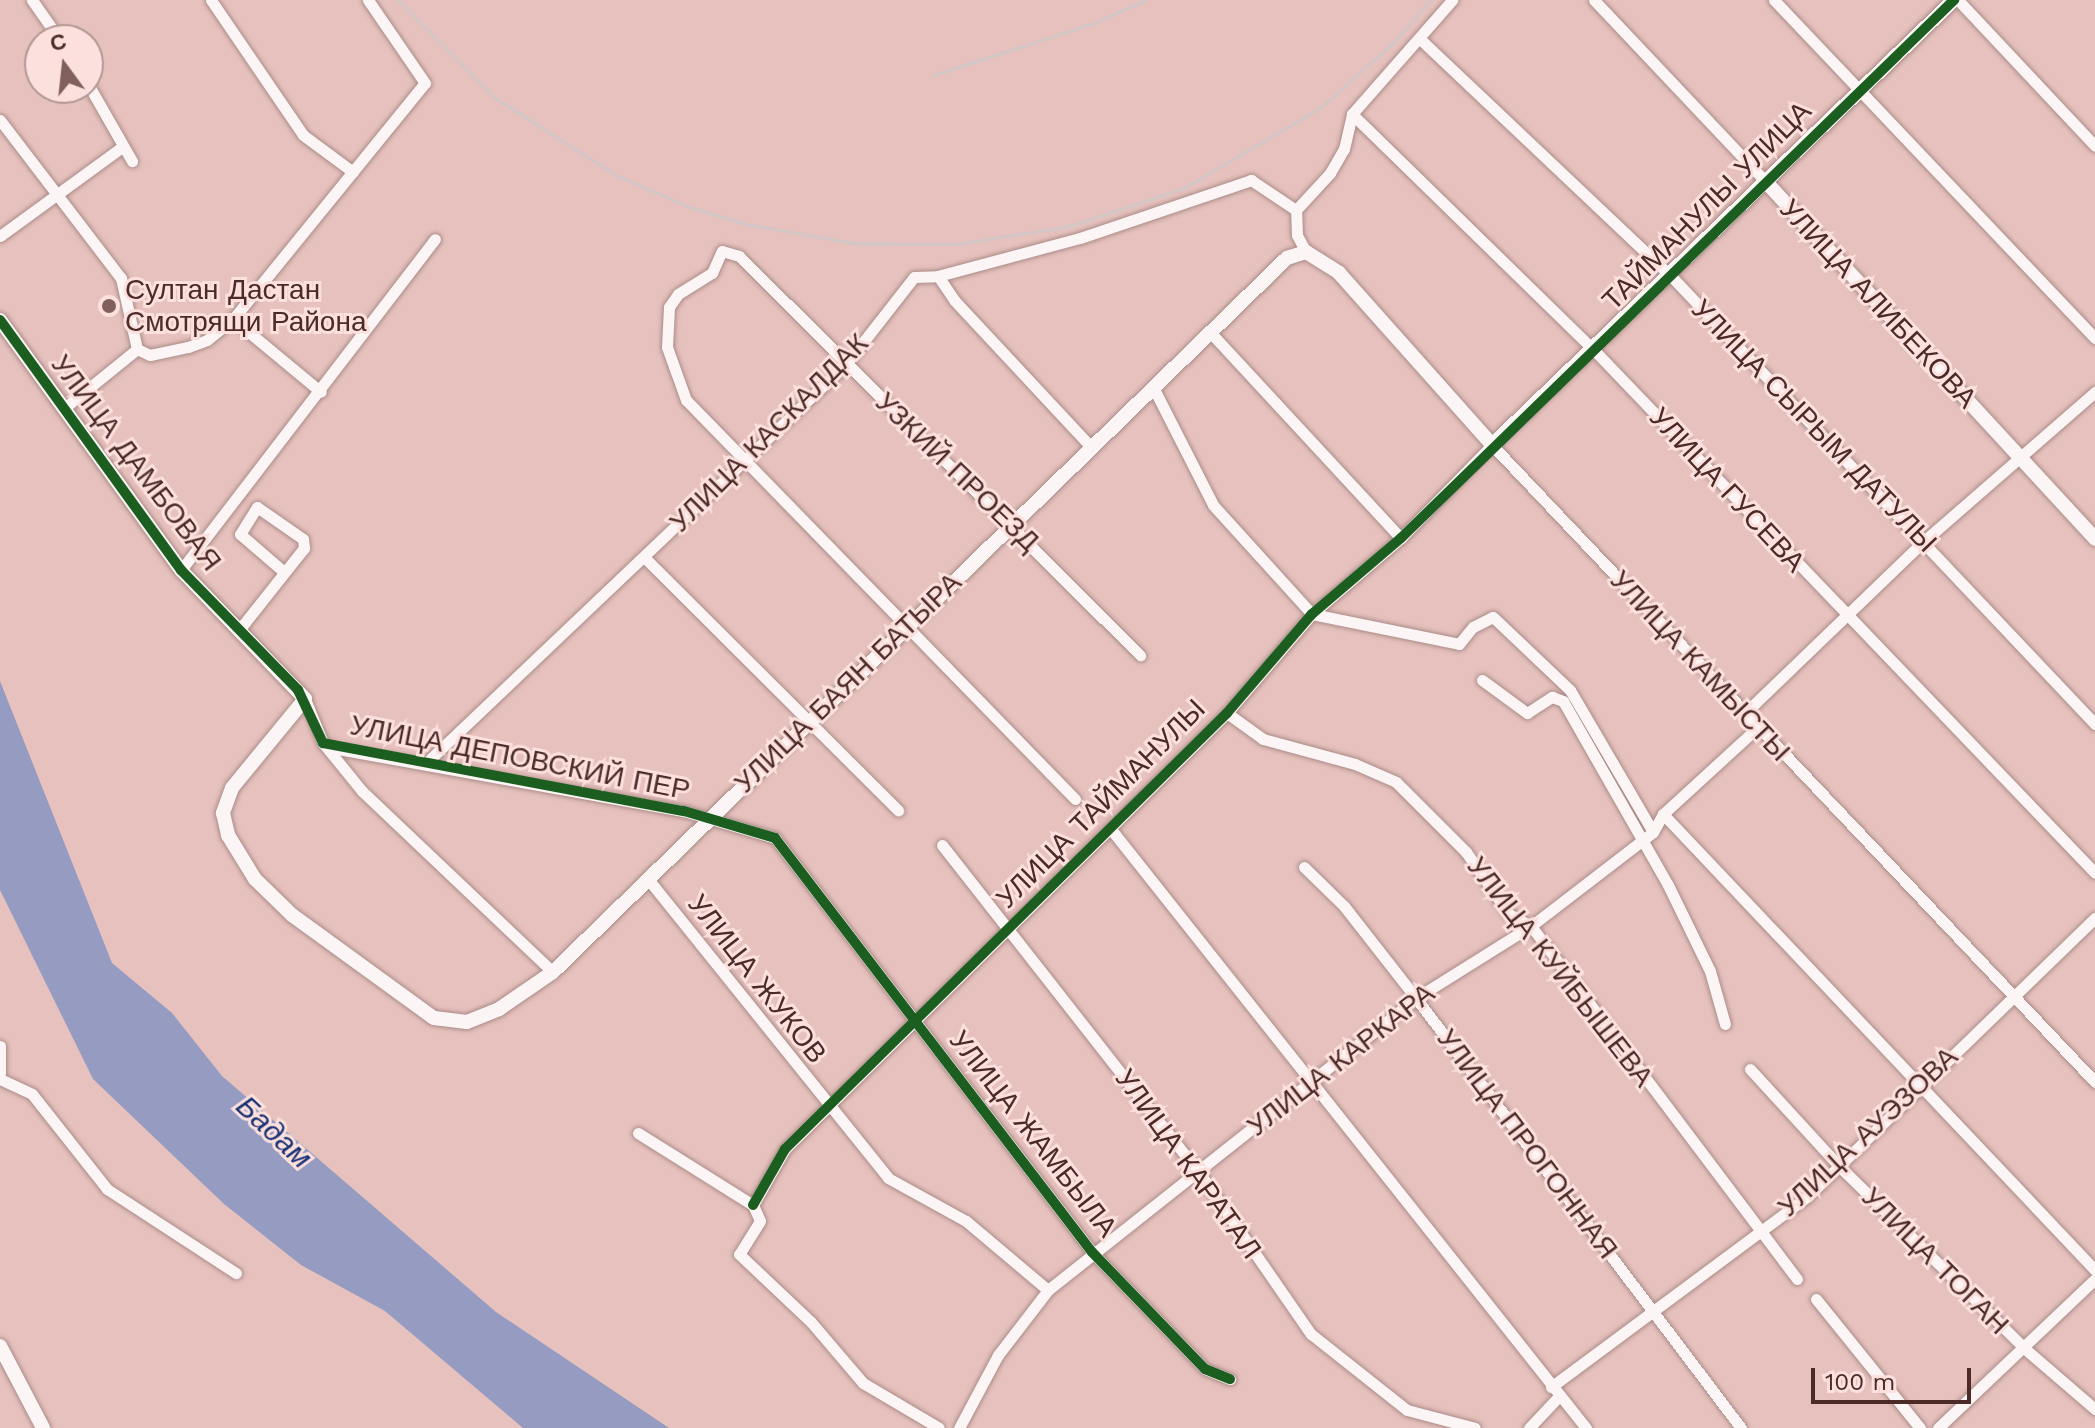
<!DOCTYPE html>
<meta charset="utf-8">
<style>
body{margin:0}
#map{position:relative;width:2095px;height:1428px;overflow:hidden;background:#e6c1bd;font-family:"Work Sans",sans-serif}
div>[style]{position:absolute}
.water>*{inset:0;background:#969bc1}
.roads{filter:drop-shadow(0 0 2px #ab8c89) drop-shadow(0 0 2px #ab8c89)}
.minor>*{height:11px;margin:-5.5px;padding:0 5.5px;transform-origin:5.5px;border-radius:5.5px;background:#fbf6f5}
.tertiary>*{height:14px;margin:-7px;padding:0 7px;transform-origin:7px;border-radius:7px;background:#fbf6f5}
.rail>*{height:3px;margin:-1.5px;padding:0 1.5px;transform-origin:1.5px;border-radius:1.5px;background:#d2c7c6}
.cycleway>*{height:10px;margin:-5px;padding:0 5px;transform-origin:5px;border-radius:5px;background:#1b5e20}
.dots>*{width:22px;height:22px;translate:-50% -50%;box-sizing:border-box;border:4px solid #fbe0dd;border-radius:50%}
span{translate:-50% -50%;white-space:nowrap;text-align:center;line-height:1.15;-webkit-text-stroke:6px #fbe0dd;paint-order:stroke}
.street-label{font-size:28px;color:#4b2a27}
.poi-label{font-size:28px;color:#4b2a27}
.left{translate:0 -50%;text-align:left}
.water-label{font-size:30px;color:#1a3173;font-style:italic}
.north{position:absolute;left:24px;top:24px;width:80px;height:80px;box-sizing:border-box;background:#fbe0dd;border:2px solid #b59794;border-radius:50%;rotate:345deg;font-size:22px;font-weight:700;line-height:32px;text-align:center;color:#4b2a27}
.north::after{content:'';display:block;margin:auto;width:28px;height:36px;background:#815f5c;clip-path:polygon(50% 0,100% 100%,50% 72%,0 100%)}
.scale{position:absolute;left:1811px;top:1368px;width:160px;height:36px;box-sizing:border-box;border:4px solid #4b2a27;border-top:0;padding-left:10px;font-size:24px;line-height:28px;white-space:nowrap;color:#4b2a27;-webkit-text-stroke:6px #fbe0dd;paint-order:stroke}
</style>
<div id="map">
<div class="water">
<div style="clip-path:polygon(0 681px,112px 963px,172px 1013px,222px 1076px,496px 1312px,669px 1428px,523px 1428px,385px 1311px,301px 1265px,224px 1204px,93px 1079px,0 890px)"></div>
</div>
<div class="roads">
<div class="minor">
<div style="left:32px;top:0;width:49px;rotate:55deg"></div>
<div style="left:211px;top:0;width:163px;rotate:55.7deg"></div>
<div style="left:303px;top:135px;width:62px;rotate:36.5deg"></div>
<div style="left:1594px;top:0;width:249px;rotate:46.6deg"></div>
<div style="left:1774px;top:0;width:466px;rotate:46.5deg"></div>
<div style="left:1958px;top:0;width:200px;rotate:46.8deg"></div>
<div style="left:1420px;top:39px;width:345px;rotate:43.4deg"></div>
<div style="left:1671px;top:276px;width:617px;rotate:46.58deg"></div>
<div style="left:88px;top:84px;width:89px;rotate:60.3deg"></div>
<div style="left:1352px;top:114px;width:338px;rotate:44.3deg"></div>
<div style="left:1594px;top:350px;width:724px;rotate:46.23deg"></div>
<div style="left:0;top:120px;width:199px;rotate:52.6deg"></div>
<div style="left:121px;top:278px;width:73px;rotate:77.3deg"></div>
<div style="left:0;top:236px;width:151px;rotate:-36.1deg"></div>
<div style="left:1306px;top:252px;width:19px;rotate:-118deg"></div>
<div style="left:1297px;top:235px;width:25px;rotate:-92deg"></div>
<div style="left:1296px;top:210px;width:50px;rotate:-47.4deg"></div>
<div style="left:1330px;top:173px;width:28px;rotate:-60deg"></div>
<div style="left:1344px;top:149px;width:36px;rotate:-77deg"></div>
<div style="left:1352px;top:114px;width:152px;rotate:-48.7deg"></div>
<div style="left:938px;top:276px;width:29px;rotate:56deg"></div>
<div style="left:954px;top:300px;width:201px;rotate:47deg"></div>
<div style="left:233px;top:319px;width:114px;rotate:39.7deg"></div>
<div style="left:1210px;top:332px;width:281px;rotate:47.2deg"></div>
<div style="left:1153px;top:387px;width:132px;rotate:63deg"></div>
<div style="left:1213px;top:505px;width:147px;rotate:47.8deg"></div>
<div style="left:1312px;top:614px;width:150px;rotate:11.5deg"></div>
<div style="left:1459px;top:644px;width:22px;rotate:-51deg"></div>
<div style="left:1473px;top:627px;width:22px;rotate:-27deg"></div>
<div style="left:1493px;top:617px;width:106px;rotate:43.5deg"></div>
<div style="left:1570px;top:690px;width:164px;rotate:59.7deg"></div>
<div style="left:63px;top:409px;width:95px;rotate:-39deg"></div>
<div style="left:137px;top:349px;width:14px;rotate:25deg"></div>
<div style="left:150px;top:355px;width:39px;rotate:-12deg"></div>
<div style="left:188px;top:347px;width:20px;rotate:-20deg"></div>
<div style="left:207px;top:340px;width:33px;rotate:-39deg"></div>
<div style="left:233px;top:319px;width:304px;rotate:-50.9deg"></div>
<div style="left:425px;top:83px;width:101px;rotate:-124.5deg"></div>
<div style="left:644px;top:557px;width:359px;rotate:44.9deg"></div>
<div style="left:181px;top:570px;width:417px;rotate:-52.5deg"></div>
<div style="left:239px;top:630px;width:105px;rotate:-51.6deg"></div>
<div style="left:304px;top:548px;width:9px;rotate:-96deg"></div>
<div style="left:303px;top:539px;width:56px;rotate:-145.2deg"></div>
<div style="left:257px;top:507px;width:32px;rotate:122deg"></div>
<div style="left:240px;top:534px;width:58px;rotate:40.8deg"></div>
<div style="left:1482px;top:680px;width:56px;rotate:36.3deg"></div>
<div style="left:1527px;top:713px;width:30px;rotate:-33deg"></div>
<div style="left:1552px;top:697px;width:12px;rotate:20deg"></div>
<div style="left:1563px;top:701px;width:212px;rotate:60.3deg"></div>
<div style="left:1668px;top:885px;width:96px;rotate:64deg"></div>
<div style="left:1710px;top:971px;width:55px;rotate:74.2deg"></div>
<div style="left:305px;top:699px;width:48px;rotate:67.8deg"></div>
<div style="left:323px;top:743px;width:16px;rotate:22deg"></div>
<div style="left:338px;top:749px;width:352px;rotate:10.2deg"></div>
<div style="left:684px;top:811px;width:95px;rotate:16.5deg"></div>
<div style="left:775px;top:838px;width:521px;rotate:52.56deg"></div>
<div style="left:1092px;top:1252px;width:163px;rotate:46deg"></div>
<div style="left:1205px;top:1369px;width:27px;rotate:22deg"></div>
<div style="left:1227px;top:713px;width:44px;rotate:35.8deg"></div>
<div style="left:1263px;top:739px;width:95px;rotate:15.2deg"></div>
<div style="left:1355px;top:764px;width:45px;rotate:23.7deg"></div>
<div style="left:1396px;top:782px;width:99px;rotate:45deg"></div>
<div style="left:1466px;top:852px;width:75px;rotate:55.3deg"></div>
<div style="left:1509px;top:914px;width:25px;rotate:29deg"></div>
<div style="left:1531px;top:926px;width:442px;rotate:53deg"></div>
<div style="left:1745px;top:713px;width:248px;rotate:-43.9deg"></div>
<div style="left:1924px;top:541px;width:227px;rotate:-41.1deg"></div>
<div style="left:323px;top:743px;width:62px;rotate:50.9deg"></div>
<div style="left:362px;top:791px;width:263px;rotate:43.5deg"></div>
<div style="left:426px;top:763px;width:579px;rotate:-43.53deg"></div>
<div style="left:846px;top:364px;width:110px;rotate:-52deg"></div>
<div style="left:914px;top:277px;width:24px;rotate:-2deg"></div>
<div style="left:938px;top:276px;width:147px;rotate:-15deg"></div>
<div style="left:1080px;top:238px;width:181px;rotate:-18.7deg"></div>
<div style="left:1251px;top:180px;width:54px;rotate:33.7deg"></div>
<div style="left:1075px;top:799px;width:557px;rotate:-134.27deg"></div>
<div style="left:686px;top:400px;width:56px;rotate:-109.7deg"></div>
<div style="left:667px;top:347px;width:40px;rotate:-87.1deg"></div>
<div style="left:669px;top:307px;width:16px;rotate:-55deg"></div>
<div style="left:678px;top:294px;width:40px;rotate:-32deg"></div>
<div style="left:712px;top:273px;width:24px;rotate:-66deg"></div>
<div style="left:722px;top:251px;width:18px;rotate:16deg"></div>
<div style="left:739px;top:256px;width:566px;rotate:44.86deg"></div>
<div style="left:1663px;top:814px;width:628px;rotate:46.55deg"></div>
<div style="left:1110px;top:828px;width:766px;rotate:51.57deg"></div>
<div style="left:942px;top:845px;width:415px;rotate:51.9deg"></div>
<div style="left:1198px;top:1171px;width:198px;rotate:55.3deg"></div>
<div style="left:1311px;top:1334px;width:122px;rotate:38.4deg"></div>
<div style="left:1407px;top:1410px;width:70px;rotate:14.8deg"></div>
<div style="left:1304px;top:867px;width:56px;rotate:44.3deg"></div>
<div style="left:1344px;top:906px;width:117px;rotate:52deg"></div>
<div style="left:1416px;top:998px;width:539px;rotate:52.92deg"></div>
<div style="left:648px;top:879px;width:383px;rotate:51.2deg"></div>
<div style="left:888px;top:1178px;width:89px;rotate:28.9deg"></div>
<div style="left:966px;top:1221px;width:107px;rotate:40.1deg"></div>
<div style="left:0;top:1046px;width:27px;rotate:90deg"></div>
<div style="left:1750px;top:1069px;width:130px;rotate:47.5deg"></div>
<div style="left:1838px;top:1165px;width:261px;rotate:44.5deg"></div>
<div style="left:2024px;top:1348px;width:94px;rotate:40.7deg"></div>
<div style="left:0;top:1079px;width:35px;rotate:25deg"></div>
<div style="left:32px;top:1094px;width:121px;rotate:51.7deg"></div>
<div style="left:107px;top:1189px;width:154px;rotate:33.1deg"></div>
<div style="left:638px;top:1133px;width:136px;rotate:32.1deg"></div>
<div style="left:753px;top:1205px;width:17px;rotate:66deg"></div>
<div style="left:760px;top:1221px;width:39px;rotate:122deg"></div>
<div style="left:739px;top:1254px;width:99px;rotate:43.4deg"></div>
<div style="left:811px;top:1322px;width:80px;rotate:49.6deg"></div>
<div style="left:863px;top:1383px;width:88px;rotate:30.6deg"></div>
<div style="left:753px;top:1205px;width:64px;rotate:-60.3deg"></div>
<div style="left:785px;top:1149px;width:621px;rotate:-44.61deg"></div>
<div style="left:1227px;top:713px;width:130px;rotate:-49.4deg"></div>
<div style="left:1312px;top:614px;width:117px;rotate:-40.5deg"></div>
<div style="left:1401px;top:538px;width:130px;rotate:-45.6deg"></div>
<div style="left:1492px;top:445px;width:877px;rotate:46.57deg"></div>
<div style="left:1816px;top:1299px;width:166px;rotate:51.1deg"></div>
<div style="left:1551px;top:1387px;width:320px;rotate:-36.6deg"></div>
<div style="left:1808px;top:1196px;width:400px;rotate:-44.1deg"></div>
<div style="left:959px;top:1428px;width:83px;rotate:-61.9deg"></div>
<div style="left:998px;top:1355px;width:82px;rotate:-52.4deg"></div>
<div style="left:1048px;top:1290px;width:470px;rotate:-38.4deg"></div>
<div style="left:1416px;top:998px;width:136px;rotate:-32.1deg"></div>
<div style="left:1531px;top:926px;width:154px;rotate:-37.6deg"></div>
<div style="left:1653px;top:832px;width:21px;rotate:-61deg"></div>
<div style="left:1663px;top:814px;width:127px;rotate:-42.5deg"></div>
<div style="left:1529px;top:1428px;width:44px;rotate:-46.8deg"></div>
<div style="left:1938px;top:1428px;width:216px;rotate:-43.5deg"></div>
</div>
<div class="tertiary">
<div style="left:1765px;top:181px;width:487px;rotate:47.3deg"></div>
<div style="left:0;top:320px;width:309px;rotate:54.1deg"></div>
<div style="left:181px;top:570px;width:179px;rotate:46.1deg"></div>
<div style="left:305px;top:699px;width:115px;rotate:129.4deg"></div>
<div style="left:232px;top:788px;width:27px;rotate:110deg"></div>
<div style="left:223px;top:813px;width:23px;rotate:77deg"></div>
<div style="left:228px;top:835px;width:52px;rotate:58.5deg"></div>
<div style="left:255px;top:879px;width:52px;rotate:44.2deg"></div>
<div style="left:292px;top:915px;width:175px;rotate:36deg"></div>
<div style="left:434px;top:1018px;width:33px;rotate:7deg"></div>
<div style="left:467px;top:1022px;width:35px;rotate:-22deg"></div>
<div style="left:499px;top:1009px;width:65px;rotate:-34.4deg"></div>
<div style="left:553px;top:972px;width:1024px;rotate:-44.21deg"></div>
<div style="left:1287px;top:258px;width:20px;rotate:-18deg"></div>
<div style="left:1306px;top:252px;width:39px;rotate:32deg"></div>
<div style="left:1339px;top:273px;width:230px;rotate:48.3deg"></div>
<div style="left:1492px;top:445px;width:641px;rotate:-43.93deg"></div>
<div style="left:0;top:1346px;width:93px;rotate:62.3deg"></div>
</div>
</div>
<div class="rail">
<div style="left:398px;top:0;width:138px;rotate:45.3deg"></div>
<div style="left:495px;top:98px;width:143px;rotate:32.5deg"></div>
<div style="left:616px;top:175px;width:77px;rotate:23.6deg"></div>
<div style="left:687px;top:206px;width:61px;rotate:17.2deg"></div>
<div style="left:745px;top:224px;width:110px;rotate:10deg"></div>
<div style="left:853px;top:243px;width:50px;rotate:1.1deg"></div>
<div style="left:903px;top:244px;width:53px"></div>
<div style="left:956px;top:244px;width:111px;rotate:-8.8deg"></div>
<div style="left:1066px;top:227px;width:124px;rotate:-18.3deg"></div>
<div style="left:1184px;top:188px;width:158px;rotate:-30.5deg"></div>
<div style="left:1320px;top:108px;width:101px;rotate:-41.8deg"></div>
<div style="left:1395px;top:41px;width:54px;rotate:-49.5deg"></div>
<div style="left:934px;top:75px;width:168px;rotate:-18deg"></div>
<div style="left:1094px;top:23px;width:57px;rotate:-23.9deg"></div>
</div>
<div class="cycleway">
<div style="left:0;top:320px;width:309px;rotate:54.1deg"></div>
<div style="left:181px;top:570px;width:168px;rotate:45.7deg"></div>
<div style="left:298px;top:690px;width:59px;rotate:64.7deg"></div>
<div style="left:323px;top:743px;width:367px;rotate:10.7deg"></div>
<div style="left:684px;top:811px;width:95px;rotate:16.5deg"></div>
<div style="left:775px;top:838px;width:521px;rotate:52.56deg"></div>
<div style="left:1092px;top:1252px;width:163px;rotate:46deg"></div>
<div style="left:1205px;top:1369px;width:27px;rotate:22deg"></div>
<div style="left:753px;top:1205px;width:64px;rotate:-60.3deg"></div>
<div style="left:785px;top:1149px;width:621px;rotate:-44.61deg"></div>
<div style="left:1227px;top:713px;width:130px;rotate:-49.4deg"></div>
<div style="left:1312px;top:614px;width:117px;rotate:-40.5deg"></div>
<div style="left:1401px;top:538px;width:772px;rotate:-44.21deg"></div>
</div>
<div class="dots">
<div style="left:109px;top:306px;background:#815f5c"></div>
</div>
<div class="street-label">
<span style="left:1707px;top:206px;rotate:-45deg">ТАЙМАНУЛЫ УЛИЦА</span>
<span style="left:1878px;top:304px;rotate:47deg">УЛИЦА АЛИБЕКОВА</span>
<span style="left:1814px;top:426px;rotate:46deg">УЛИЦА СЫРЫМ ДАТУЛЫ</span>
<span style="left:769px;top:433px;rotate:-45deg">УЛИЦА КАСКАЛДАК</span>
<span style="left:136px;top:463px;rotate:53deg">УЛИЦА ДАМБОВАЯ</span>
<span style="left:957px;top:472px;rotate:44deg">УЗКИЙ ПРОЕЗД</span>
<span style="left:1727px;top:490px;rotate:47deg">УЛИЦА ГУСЕВА</span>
<span style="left:1700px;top:666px;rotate:47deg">УЛИЦА КАМЫСТЫ</span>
<span style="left:848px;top:683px;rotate:-44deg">УЛИЦА БАЯН БАТЫРА</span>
<span style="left:520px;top:758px;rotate:11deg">УЛИЦА ДЕПОВСКИЙ ПЕР</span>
<span style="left:1101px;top:804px;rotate:-45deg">УЛИЦА ТАЙМАНУЛЫ</span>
<span style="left:1560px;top:972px;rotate:52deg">УЛИЦА КУЙБЫШЕВА</span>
<span style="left:757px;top:979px;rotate:52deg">УЛИЦА ЖУКОВ</span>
<span style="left:1341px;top:1060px;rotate:-38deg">УЛИЦА КАРКАРА</span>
<span style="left:1868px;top:1132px;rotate:-43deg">УЛИЦА АУЭЗОВА</span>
<span style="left:1033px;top:1134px;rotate:52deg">УЛИЦА ЖАМБЫЛА</span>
<span style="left:1527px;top:1144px;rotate:53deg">УЛИЦА ПРОГОННАЯ</span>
<span style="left:1188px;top:1164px;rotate:54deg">УЛИЦА КАРАТАЛ</span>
<span style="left:1935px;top:1261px;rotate:45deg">УЛИЦА ТОГАН</span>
</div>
<div class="poi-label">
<span class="left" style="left:125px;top:306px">Султан Дастан<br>Смотрящи Района</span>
</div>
<div class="water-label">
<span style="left:274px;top:1132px;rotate:43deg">Бадам</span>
</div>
<div class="north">С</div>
<div class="scale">100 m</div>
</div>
